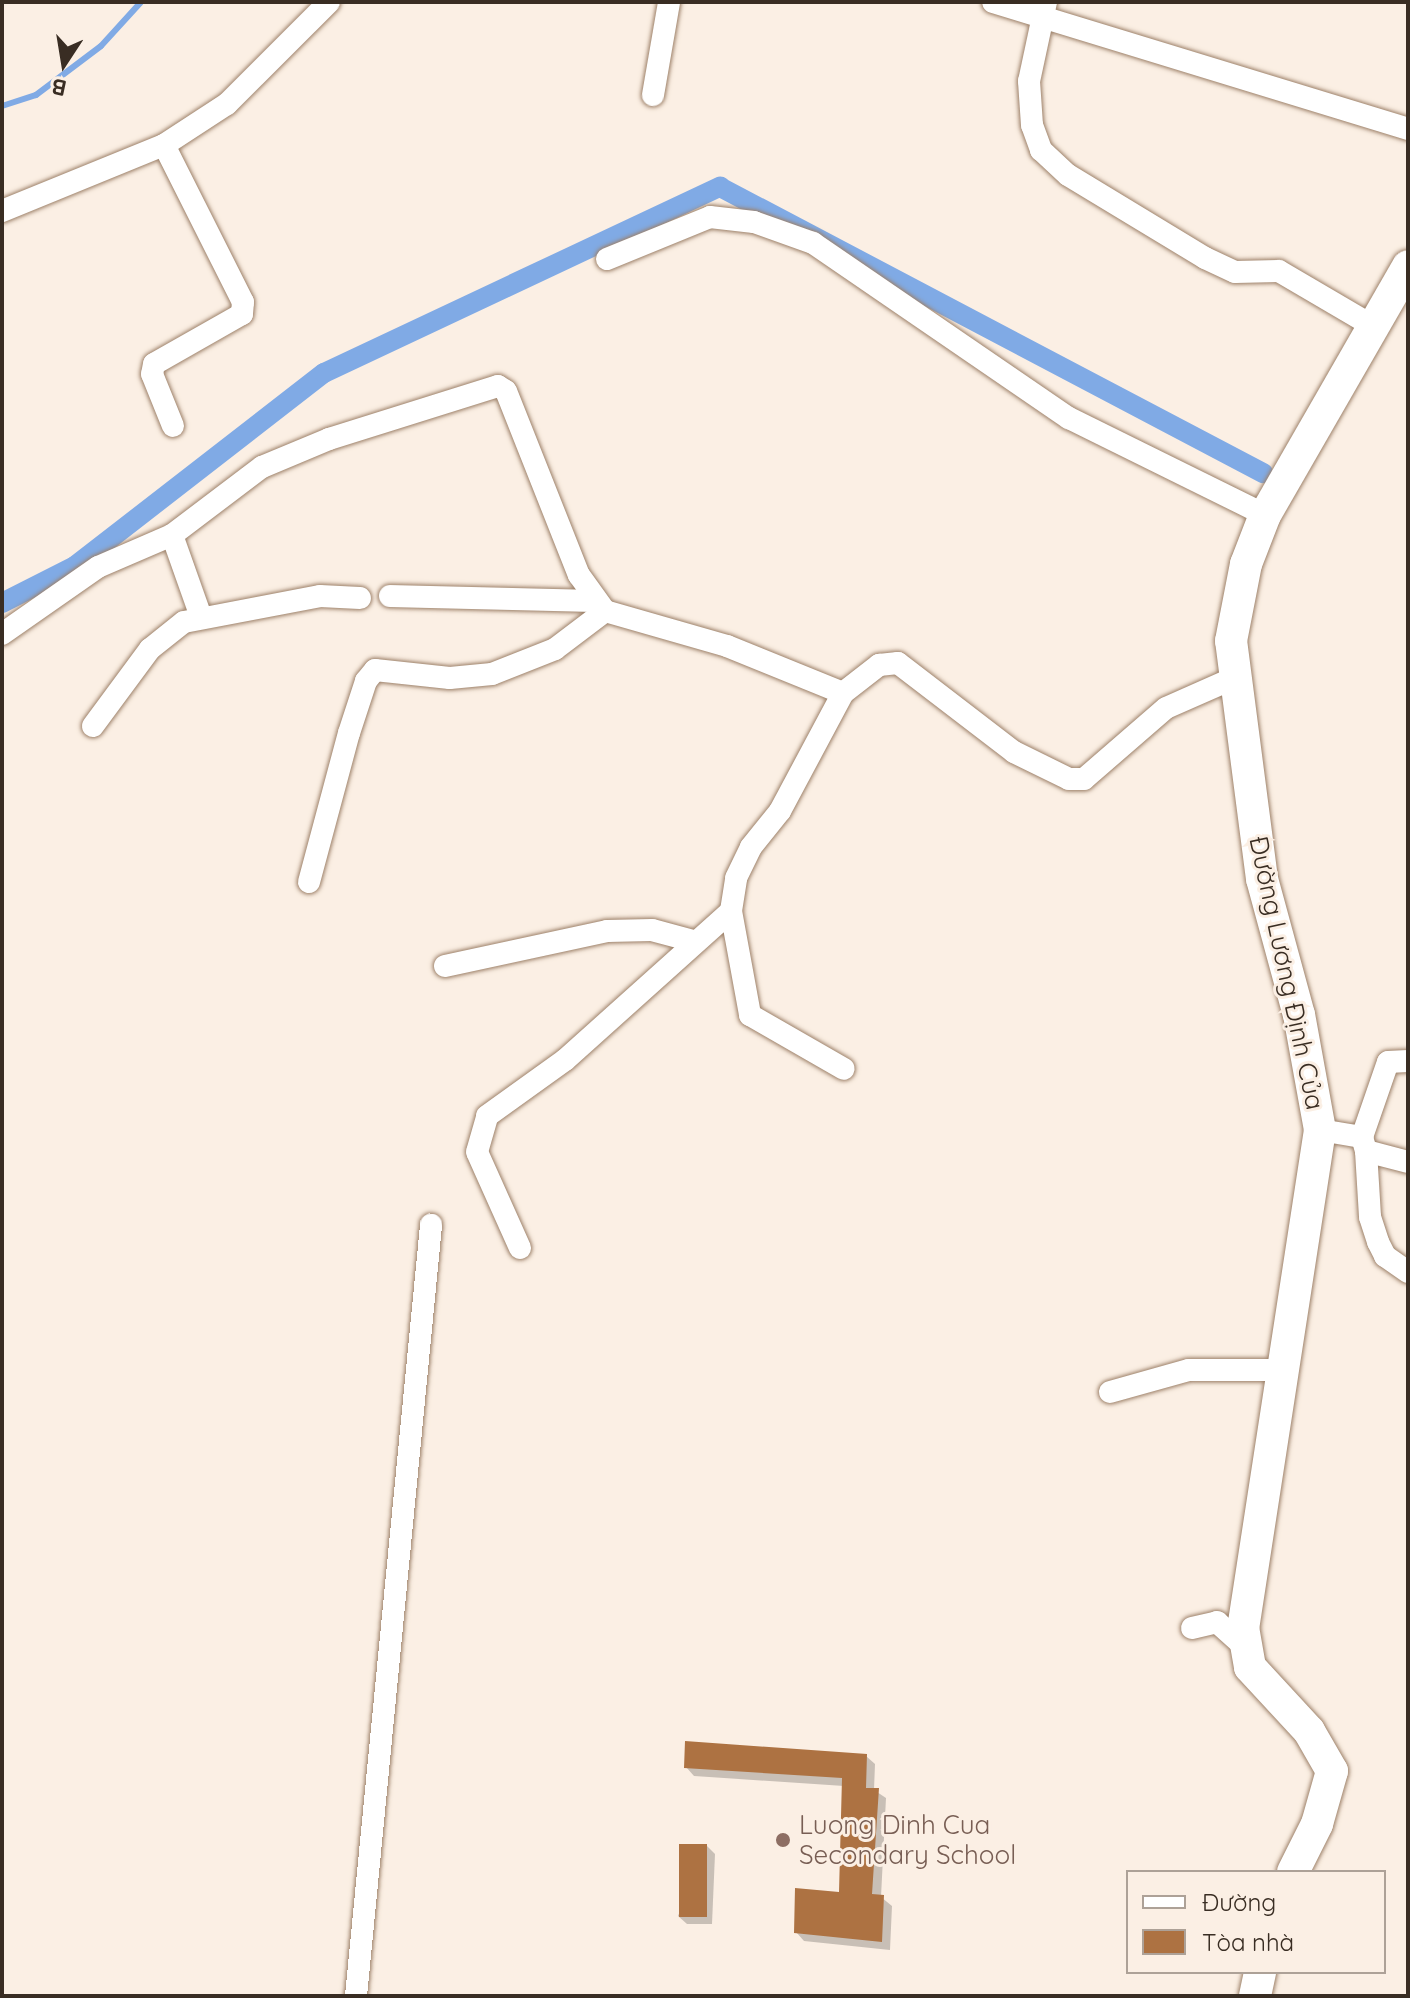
<!DOCTYPE html>
<meta charset="utf-8">
<style>
body{margin:0}
#map{position:relative;width:1410px;height:1998px;overflow:hidden;background:#fbefe4;font-family:Quicksand,sans-serif}
div>[style]{position:absolute}
.shadow>*{inset:0;background:#0003}
.stream>*{height:6px;margin:-3px;padding:0 3px;transform-origin:3px;border-radius:3px;background:#80aae5}
.canal>*{height:20px;margin:-10px;padding:0 10px;transform-origin:10px;border-radius:10px;background:#80aae5}
.building>*{inset:0;background:#ad7242;transform-origin:0 0}
.roads{filter:drop-shadow(0 0 2px #9d8169) drop-shadow(0 0 2px #9d8169)}
.street>*{height:22px;margin:-11px;padding:0 11px;transform-origin:11px;border-radius:11px;background:#fff}
.secondary>*{height:32px;margin:-16px;padding:0 16px;transform-origin:16px;border-radius:16px;background:#fff}
.dots>*{width:22px;height:22px;translate:-50% -50%;box-sizing:border-box;border:4px solid #fbefe4;border-radius:50%}
span{translate:-50% -50%;white-space:nowrap;text-align:center;line-height:1.15;-webkit-text-stroke:6px #fbefe4;paint-order:stroke}
.street-label{font-size:26px;color:#392d23}
.education-label{font-size:26px;color:#785e54}
.left{translate:0 -50%;text-align:left}
.frame{position:absolute;inset:0;border:4px solid #392d23;pointer-events:none}
.legend{position:absolute;left:1126px;top:1870px;width:260px;height:104px;box-sizing:border-box;background:#fbefe4;border:2px solid #ada197;margin:0;padding:10px 14px;list-style:none;font-size:24px;color:#392d23}
.legend li{display:flex;align-items:center;gap:16px;height:40px}
.legend b{width:40px;border:2px solid #ada197}
.north{position:absolute;left:24px;top:24px;width:80px;height:80px;-webkit-text-stroke:6px #fbefe4;paint-order:stroke;rotate:192deg;font-size:22px;font-weight:700;line-height:32px;text-align:center;color:#392d23}
.north::after{content:'';display:block;margin:auto;width:28px;height:36px;background:#392d23;clip-path:polygon(50% 0,100% 100%,50% 72%,0 100%)}
</style>
<div id="map">
<div class="shadow">
<div style="clip-path:polygon(866px 1756px,875px 1764px,874px 1790px,886px 1798px,881px 1897px,892px 1906px,890px 1950px,804px 1941px,796px 1932px,841px 1894px,844px 1786px,694px 1776px,686px 1767px)"></div>
<div style="clip-path:polygon(707px 1846px,715px 1854px,712px 1924px,687px 1924px,678px 1916px)"></div>
</div>
<div class="stream">
<div style="left:2px;top:106px;width:36px;rotate:-18deg"></div>
<div style="left:36px;top:95px;width:81px;rotate:-37deg"></div>
<div style="left:101px;top:46px;width:59px;rotate:-47.7deg"></div>
</div>
<div class="canal">
<div style="left:2px;top:603px;width:82px;rotate:-26.9deg"></div>
<div style="left:75px;top:566px;width:315px;rotate:-37.8deg"></div>
<div style="left:324px;top:373px;width:438px;rotate:-25.2deg"></div>
<div style="left:720px;top:187px;width:614px;rotate:27.78deg"></div>
</div>
<div class="building">
<div style="clip-path:polygon(685px 1741px,867px 1754px,866px 1788px,879px 1788px,872px 1894px,884px 1895px,882px 1942px,794px 1933px,795px 1888px,839px 1892px,842px 1778px,684px 1768px)"></div>
<div style="left:679px;top:1844px;width:28px;height:73px"></div>
</div>
<div class="roads">
<div class="street">
<div style="left:993px;top:2px;width:434px;rotate:17deg"></div>
<div style="left:1046px;top:2px;width:81px;rotate:102.1deg"></div>
<div style="left:1029px;top:81px;width:44px;rotate:86.1deg"></div>
<div style="left:1032px;top:125px;width:27px;rotate:70deg"></div>
<div style="left:1041px;top:150px;width:37px;rotate:43deg"></div>
<div style="left:1068px;top:175px;width:160px;rotate:31.2deg"></div>
<div style="left:1205px;top:258px;width:33px;rotate:25deg"></div>
<div style="left:1235px;top:272px;width:44px;rotate:-1.3deg"></div>
<div style="left:1279px;top:271px;width:113px;rotate:30.4deg"></div>
<div style="left:653px;top:95px;width:94px;rotate:-80.2deg"></div>
<div style="left:164px;top:145px;width:176px;rotate:63.3deg"></div>
<div style="left:243px;top:302px;width:12px;rotate:95deg"></div>
<div style="left:242px;top:314px;width:101px;rotate:150.4deg"></div>
<div style="left:154px;top:364px;width:10px;rotate:101deg"></div>
<div style="left:152px;top:374px;width:56px;rotate:68deg"></div>
<div style="left:2px;top:211px;width:175px;rotate:-22.2deg"></div>
<div style="left:164px;top:145px;width:75px;rotate:-33.1deg"></div>
<div style="left:227px;top:104px;width:144px;rotate:-45deg"></div>
<div style="left:607px;top:259px;width:111px;rotate:-22.2deg"></div>
<div style="left:710px;top:217px;width:44px;rotate:6.5deg"></div>
<div style="left:754px;top:222px;width:63px;rotate:19.6deg"></div>
<div style="left:813px;top:243px;width:310px;rotate:34.4deg"></div>
<div style="left:1069px;top:418px;width:219px;rotate:26.3deg"></div>
<div style="left:172px;top:535px;width:87px;rotate:70.5deg"></div>
<div style="left:390px;top:596px;width:204px;rotate:1.4deg"></div>
<div style="left:2px;top:634px;width:117px;rotate:-34.9deg"></div>
<div style="left:98px;top:567px;width:81px;rotate:-23.4deg"></div>
<div style="left:172px;top:535px;width:113px;rotate:-37.1deg"></div>
<div style="left:262px;top:467px;width:73px;rotate:-22.7deg"></div>
<div style="left:329px;top:439px;width:177px;rotate:-17.4deg"></div>
<div style="left:498px;top:386px;width:9px;rotate:32deg"></div>
<div style="left:506px;top:391px;width:198px;rotate:68.4deg"></div>
<div style="left:579px;top:575px;width:44px;rotate:54.2deg"></div>
<div style="left:605px;top:611px;width:127px;rotate:16deg"></div>
<div style="left:727px;top:646px;width:125px;rotate:22.1deg"></div>
<div style="left:93px;top:726px;width:96px;rotate:-53.5deg"></div>
<div style="left:150px;top:649px;width:43px;rotate:-38.5deg"></div>
<div style="left:184px;top:622px;width:138px;rotate:-10.8deg"></div>
<div style="left:320px;top:596px;width:40px;rotate:2.9deg"></div>
<div style="left:309px;top:882px;width:154px;rotate:-75deg"></div>
<div style="left:349px;top:733px;width:55px;rotate:-71.9deg"></div>
<div style="left:366px;top:681px;width:14px;rotate:-51deg"></div>
<div style="left:375px;top:670px;width:75px;rotate:6.1deg"></div>
<div style="left:450px;top:678px;width:42px;rotate:-5.4deg"></div>
<div style="left:492px;top:674px;width:68px;rotate:-21.6deg"></div>
<div style="left:555px;top:649px;width:63px;rotate:-37.2deg"></div>
<div style="left:731px;top:911px;width:106px;rotate:79.6deg"></div>
<div style="left:750px;top:1015px;width:108px;rotate:29.9deg"></div>
<div style="left:445px;top:966px;width:166px;rotate:-12.2deg"></div>
<div style="left:607px;top:931px;width:45px;rotate:-1.3deg"></div>
<div style="left:652px;top:930px;width:42px;rotate:15deg"></div>
<div style="left:1320px;top:1130px;width:43px;rotate:9.5deg"></div>
<div style="left:1362px;top:1137px;width:15px;rotate:74deg"></div>
<div style="left:1366px;top:1151px;width:43px;rotate:14.7deg"></div>
<div style="left:1362px;top:1137px;width:79px;rotate:-70.9deg"></div>
<div style="left:1388px;top:1062px;width:20px;rotate:-3deg"></div>
<div style="left:1366px;top:1151px;width:66px;rotate:86.5deg"></div>
<div style="left:1370px;top:1217px;width:26px;rotate:72deg"></div>
<div style="left:1378px;top:1242px;width:16px;rotate:63deg"></div>
<div style="left:1385px;top:1256px;width:28px;rotate:35deg"></div>
<div style="left:520px;top:1248px;width:105px;rotate:-114.1deg"></div>
<div style="left:477px;top:1152px;width:37px;rotate:-74deg"></div>
<div style="left:487px;top:1116px;width:96px;rotate:-35.7deg"></div>
<div style="left:565px;top:1060px;width:223px;rotate:-41.9deg"></div>
<div style="left:731px;top:911px;width:33px;rotate:-81deg"></div>
<div style="left:736px;top:878px;width:34px;rotate:-64deg"></div>
<div style="left:751px;top:847px;width:46px;rotate:-51.1deg"></div>
<div style="left:780px;top:811px;width:134px;rotate:-61.9deg"></div>
<div style="left:843px;top:693px;width:46px;rotate:-37.9deg"></div>
<div style="left:879px;top:665px;width:19px;rotate:-6deg"></div>
<div style="left:898px;top:663px;width:146px;rotate:37.5deg"></div>
<div style="left:1014px;top:752px;width:61px;rotate:26.1deg"></div>
<div style="left:1069px;top:779px;width:15px"></div>
<div style="left:1084px;top:779px;width:108px;rotate:-40.9deg"></div>
<div style="left:1166px;top:708px;width:74px;rotate:-23.8deg"></div>
<div style="left:1110px;top:1392px;width:82px;rotate:-15.6deg"></div>
<div style="left:1189px;top:1370px;width:95px"></div>
<div style="left:1192px;top:1628px;width:26px;rotate:-13deg"></div>
<div style="left:1217px;top:1622px;width:36px;rotate:42deg"></div>
<div style="left:356px;top:1996px;width:775px;rotate:-84.44deg"></div>
</div>
<div class="secondary">
<div style="left:1293px;top:1872px;width:54px;rotate:-63.4deg"></div>
<div style="left:1317px;top:1824px;width:55px;rotate:-74.2deg"></div>
<div style="left:1332px;top:1771px;width:46px;rotate:-119.9deg"></div>
<div style="left:1309px;top:1731px;width:87px;rotate:-132.7deg"></div>
<div style="left:1250px;top:1667px;width:39px;rotate:-100deg"></div>
<div style="left:1243px;top:1629px;width:505px;rotate:-81.23deg"></div>
<div style="left:1320px;top:1130px;width:117px;rotate:-100.3deg"></div>
<div style="left:1299px;top:1015px;width:141px;rotate:-105.2deg"></div>
<div style="left:1262px;top:879px;width:240px;rotate:-97.4deg"></div>
<div style="left:1231px;top:641px;width:78px;rotate:-79deg"></div>
<div style="left:1246px;top:564px;width:53px;rotate:-68.8deg"></div>
<div style="left:1265px;top:515px;width:287px;rotate:-60.1deg"></div>
<div style="left:1255px;top:1996px;width:25px;rotate:-78deg"></div>
</div>
</div>
<div class="dots">
<div style="left:783px;top:1840px;background:#8d6e63"></div>
</div>
<div class="street-label">
<span style="left:1287px;top:973px;rotate:78deg">Đường Lương Định Của</span>
</div>
<div class="education-label">
<span class="left" style="left:799px;top:1840px">Luong Dinh Cua<br>Secondary School</span>
</div>
<div class="frame"></div>
<ul class="legend">
<li><b style="height:10px;background:#fff"></b>Đường</li>
<li><b style="height:22px;background:#ad7242"></b>Tòa nhà</li>
</ul>
<div class="north">B</div>
</div>
